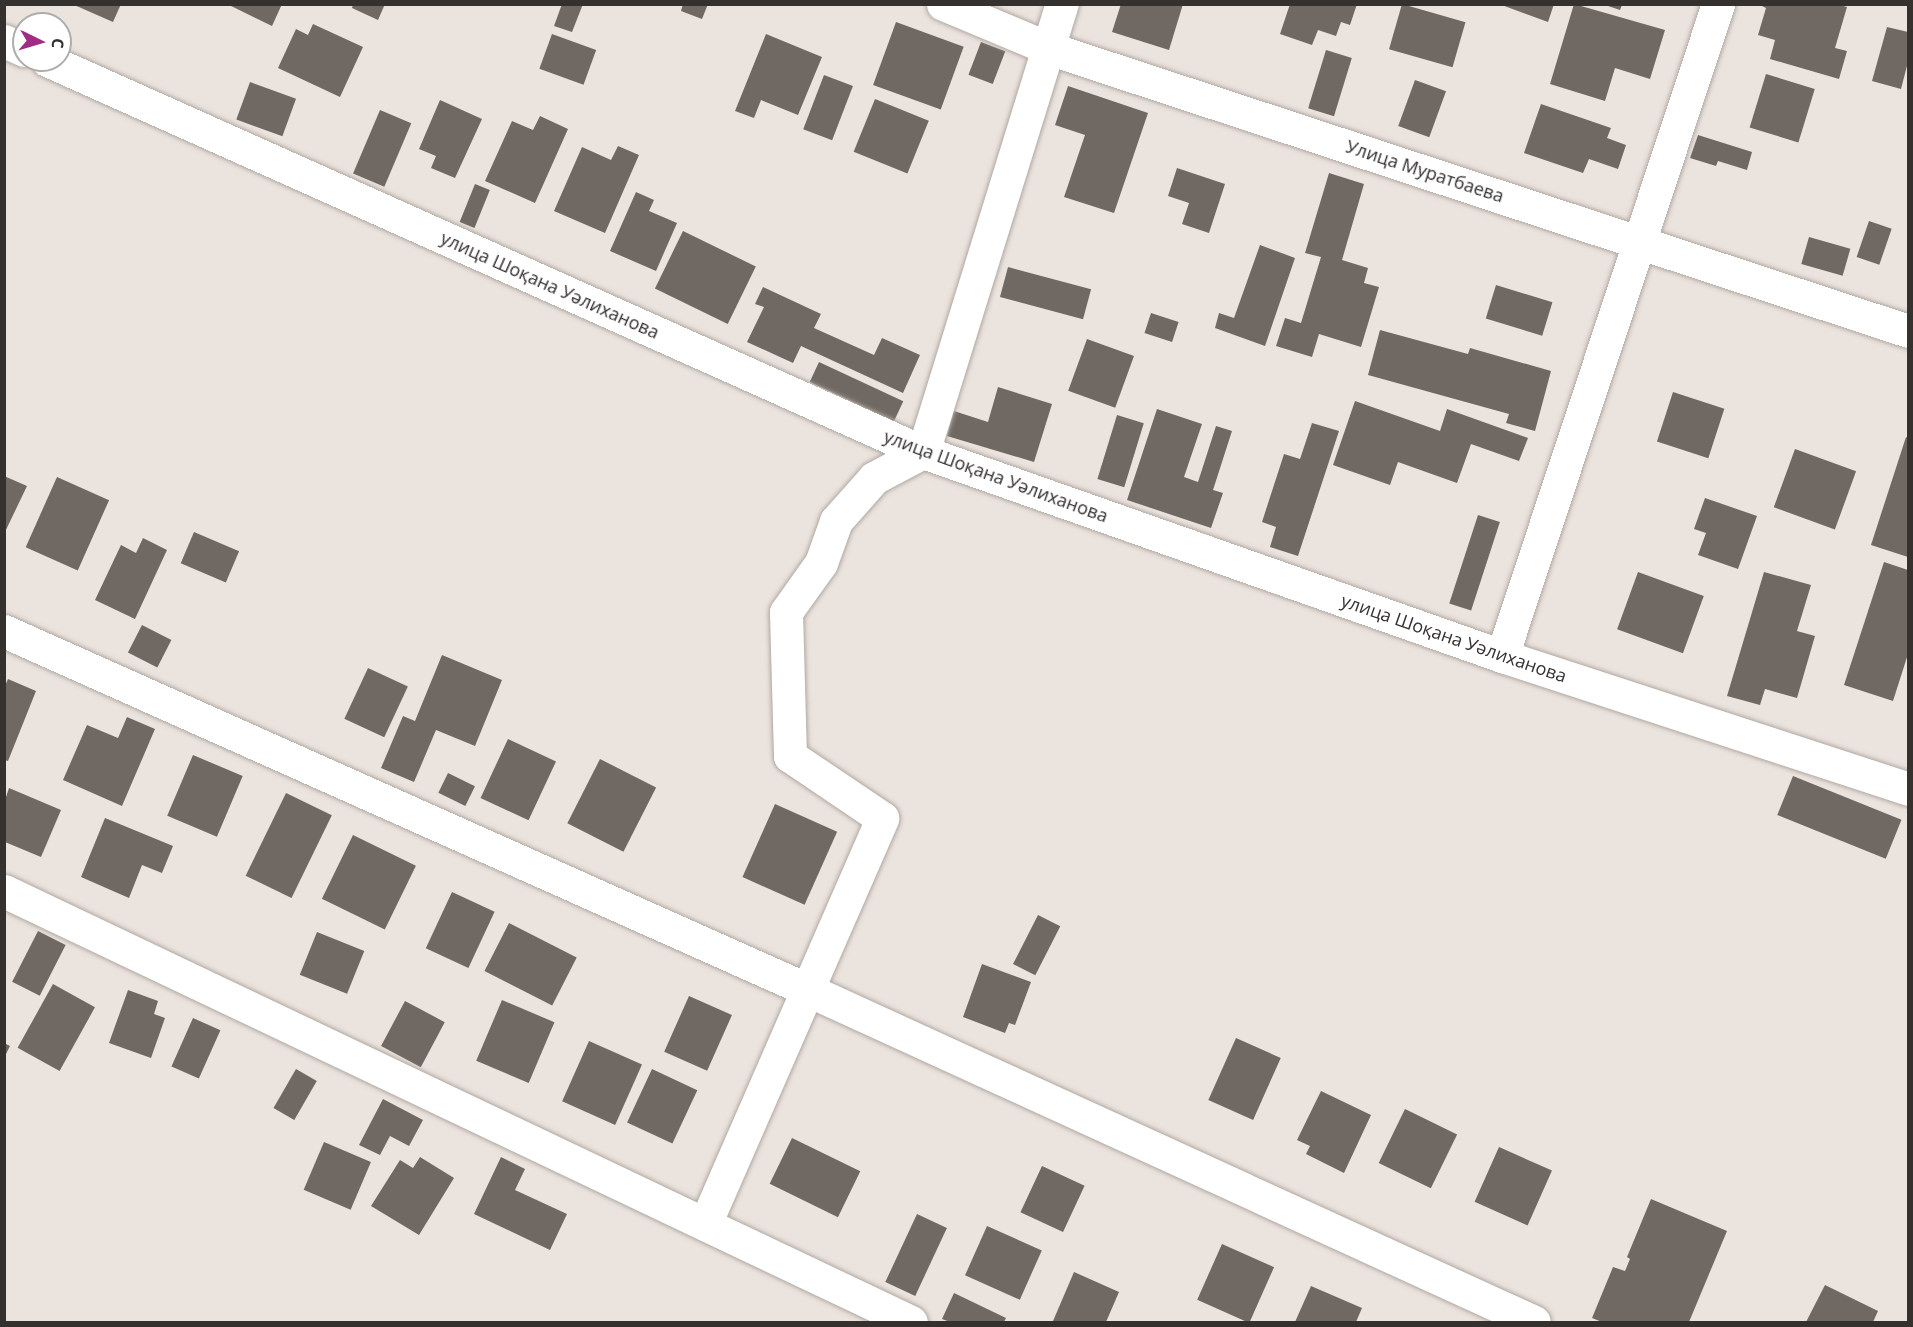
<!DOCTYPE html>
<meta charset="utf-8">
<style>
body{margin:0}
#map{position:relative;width:1913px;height:1327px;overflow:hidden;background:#ebe3dd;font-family:"Open Sans",sans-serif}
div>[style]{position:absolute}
.building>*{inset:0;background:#706963;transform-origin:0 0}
.roads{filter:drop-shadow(0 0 2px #b0a8a2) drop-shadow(0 0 2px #b0a8a2)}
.minor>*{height:33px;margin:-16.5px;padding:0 16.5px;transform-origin:16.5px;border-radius:16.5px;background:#fff}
span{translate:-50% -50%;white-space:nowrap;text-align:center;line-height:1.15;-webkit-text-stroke:6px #fff;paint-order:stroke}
.street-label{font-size:18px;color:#34312f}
.frame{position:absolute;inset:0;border:6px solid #34312f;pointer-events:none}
.north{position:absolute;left:12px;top:12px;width:60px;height:60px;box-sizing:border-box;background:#fff;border:2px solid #aeadac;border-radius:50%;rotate:95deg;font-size:16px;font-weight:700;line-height:24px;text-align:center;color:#34312f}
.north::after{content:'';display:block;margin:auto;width:21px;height:27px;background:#a12c86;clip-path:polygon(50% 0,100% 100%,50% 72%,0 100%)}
</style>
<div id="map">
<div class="building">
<div style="clip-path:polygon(72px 4px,121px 4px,113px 22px)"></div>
<div style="clip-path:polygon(227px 4px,282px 4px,272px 26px)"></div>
<div style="clip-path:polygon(353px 4px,385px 4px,378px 20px,352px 8px)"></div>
<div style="clip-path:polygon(562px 4px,583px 4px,572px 32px,554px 26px)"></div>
<div style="clip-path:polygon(683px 4px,708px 4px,702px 19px,681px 11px)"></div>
<div style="clip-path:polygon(1121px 4px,1183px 4px,1169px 50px,1112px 32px)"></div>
<div style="clip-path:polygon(1290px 4px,1357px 4px,1350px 25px,1341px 22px,1336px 36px,1318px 30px,1312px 45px,1280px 34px)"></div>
<div style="left:1402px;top:4px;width:66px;height:47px;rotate:16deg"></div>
<div style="clip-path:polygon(1499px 4px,1554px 4px,1548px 22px)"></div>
<div style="clip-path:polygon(1574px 4px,1665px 30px,1650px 79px,1615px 68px,1605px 101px,1550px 84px)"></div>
<div style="clip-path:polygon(1758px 4px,1836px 4px,1847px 7px,1835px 48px,1847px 51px,1839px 79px,1770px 59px,1775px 40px,1758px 35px,1766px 8px)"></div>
<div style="clip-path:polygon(1605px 5px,1622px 5px,1620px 10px)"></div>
<div style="left:896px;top:22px;width:72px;height:67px;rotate:20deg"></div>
<div style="clip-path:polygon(313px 24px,363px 47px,340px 97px,278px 68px,296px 29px,308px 35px)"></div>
<div style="clip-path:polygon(1887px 27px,1908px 32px,1908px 62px,1901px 89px,1872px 81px)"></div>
<div style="left:552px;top:34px;width:47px;height:37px;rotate:20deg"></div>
<div style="clip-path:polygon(766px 34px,822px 57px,798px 115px,761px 100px,754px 118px,735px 111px)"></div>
<div style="left:981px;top:42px;width:26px;height:35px;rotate:21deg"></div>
<div style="left:1326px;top:50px;width:27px;height:61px;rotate:17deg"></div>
<div style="left:1766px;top:74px;width:51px;height:56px;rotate:17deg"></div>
<div style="left:824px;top:75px;width:31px;height:58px;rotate:21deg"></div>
<div style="left:1415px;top:80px;width:33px;height:49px;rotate:20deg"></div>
<div style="left:250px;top:82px;width:49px;height:40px;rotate:20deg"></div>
<div style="clip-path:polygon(1068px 86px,1148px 113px,1114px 213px,1064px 197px,1085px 135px,1055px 125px)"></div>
<div style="left:875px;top:99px;width:58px;height:57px;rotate:22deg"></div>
<div style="clip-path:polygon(440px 100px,482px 119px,455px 178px,431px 168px,436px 156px,419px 149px)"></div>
<div style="clip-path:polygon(1541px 104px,1611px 128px,1607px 138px,1626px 145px,1618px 169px,1589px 159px,1583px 173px,1524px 153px)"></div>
<div style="left:380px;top:110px;width:34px;height:69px;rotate:23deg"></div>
<div style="clip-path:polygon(540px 116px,568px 129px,535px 203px,485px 181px,512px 121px,533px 130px)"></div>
<div style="clip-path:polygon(1698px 135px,1752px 152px,1747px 170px,1718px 161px,1716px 166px,1690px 158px)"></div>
<div style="clip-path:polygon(618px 146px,639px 155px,605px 233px,554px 211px,582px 147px,611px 160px)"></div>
<div style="clip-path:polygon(1177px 168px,1225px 184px,1209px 233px,1182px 224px,1189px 203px,1168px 196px)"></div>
<div style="clip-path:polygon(1329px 173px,1364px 184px,1342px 260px,1368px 268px,1364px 283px,1379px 287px,1361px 347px,1319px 334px,1312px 357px,1276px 346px,1285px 318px,1301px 323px,1321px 257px,1305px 253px)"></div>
<div style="left:475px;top:184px;width:16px;height:41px;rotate:22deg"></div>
<div style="clip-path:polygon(636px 192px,654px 200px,649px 211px,677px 223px,656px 271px,610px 251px)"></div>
<div style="left:1869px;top:221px;width:24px;height:38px;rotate:19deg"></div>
<div style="left:683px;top:231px;width:81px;height:64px;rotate:26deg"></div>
<div style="left:1809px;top:237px;width:43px;height:28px;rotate:16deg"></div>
<div style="clip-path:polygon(1260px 245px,1295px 258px,1265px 346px,1215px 328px,1219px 313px,1234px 318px)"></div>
<div style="left:1008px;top:267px;width:86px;height:31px;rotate:15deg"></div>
<div style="left:1496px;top:285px;width:59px;height:35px;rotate:17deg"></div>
<div style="clip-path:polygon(763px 287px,821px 314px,814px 328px,874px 355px,882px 338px,920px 355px,903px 393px,801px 346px,793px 363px,747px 342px,764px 307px,755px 304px)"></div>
<div style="left:1151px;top:313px;width:29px;height:21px;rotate:18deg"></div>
<div style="clip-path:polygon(1380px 330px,1468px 354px,1470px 348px,1551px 371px,1535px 431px,1506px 423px,1509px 414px,1368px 375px)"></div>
<div style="left:1087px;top:339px;width:50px;height:55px;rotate:20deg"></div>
<div style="left:819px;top:362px;width:93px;height:22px;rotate:25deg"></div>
<div style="clip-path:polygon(998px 387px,1052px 404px,1034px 462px,947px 436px,954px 411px,988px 422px)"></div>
<div style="left:1673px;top:392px;width:54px;height:52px;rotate:18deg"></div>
<div style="clip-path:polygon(1355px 401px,1440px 431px,1447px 409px,1528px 438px,1519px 461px,1471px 444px,1457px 483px,1398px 462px,1390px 485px,1333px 465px)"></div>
<div style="clip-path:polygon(1157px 409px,1202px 424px,1184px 477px,1198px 482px,1216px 426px,1232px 431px,1213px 490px,1223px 493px,1211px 528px,1127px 500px)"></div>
<div style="left:1117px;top:415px;width:28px;height:67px;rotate:17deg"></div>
<div style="clip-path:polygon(1312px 423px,1339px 431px,1298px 556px,1270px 547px,1276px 527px,1262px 522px,1284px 454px,1300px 459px)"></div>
<div style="clip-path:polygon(1906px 437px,1908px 438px,1908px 557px,1871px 545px)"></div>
<div style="left:1795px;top:449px;width:65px;height:62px;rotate:20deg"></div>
<div style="clip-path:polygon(4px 476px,27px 486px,4px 534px)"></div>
<div style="left:57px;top:477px;width:57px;height:77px;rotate:24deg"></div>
<div style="clip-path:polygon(1705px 498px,1757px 516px,1738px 569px,1698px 555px,1706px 533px,1694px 529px)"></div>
<div style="left:1478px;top:515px;width:23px;height:93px;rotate:18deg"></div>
<div style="left:194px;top:532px;width:49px;height:34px;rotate:23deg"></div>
<div style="clip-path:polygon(143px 538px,167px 550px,135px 619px,95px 600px,121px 545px,136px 553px)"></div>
<div style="clip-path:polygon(1884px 562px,1908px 570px,1908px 654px,1893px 701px,1844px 685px)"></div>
<div style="left:1638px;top:572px;width:70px;height:61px;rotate:20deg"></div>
<div style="clip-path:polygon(1764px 572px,1811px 585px,1797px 631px,1815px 636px,1797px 698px,1765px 689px,1760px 705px,1727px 696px)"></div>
<div style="left:142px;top:625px;width:33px;height:31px;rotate:27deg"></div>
<div style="clip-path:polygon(442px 655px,502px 680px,475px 746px,436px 730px,414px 782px,381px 768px,403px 716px,415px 721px)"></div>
<div style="left:368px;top:668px;width:44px;height:56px;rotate:25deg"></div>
<div style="clip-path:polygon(8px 679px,36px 691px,8px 761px,4px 760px,4px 688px)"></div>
<div style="clip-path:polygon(127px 717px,155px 729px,122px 806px,63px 780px,87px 725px,118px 738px)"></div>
<div style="left:508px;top:739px;width:53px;height:65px;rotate:25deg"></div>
<div style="left:193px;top:755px;width:54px;height:66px;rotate:23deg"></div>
<div style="left:600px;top:759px;width:63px;height:72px;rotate:27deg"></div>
<div style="left:448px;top:773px;width:30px;height:22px;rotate:26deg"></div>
<div style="left:1793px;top:776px;width:117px;height:42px;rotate:22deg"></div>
<div style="clip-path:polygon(9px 788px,61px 810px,41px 857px,5px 842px,5px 800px)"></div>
<div style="left:286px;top:793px;width:51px;height:92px;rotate:26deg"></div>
<div style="left:775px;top:804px;width:68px;height:80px;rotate:24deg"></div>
<div style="clip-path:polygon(105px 818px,173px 846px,162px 873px,142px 865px,129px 898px,81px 877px)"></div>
<div style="left:353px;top:835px;width:70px;height:71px;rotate:26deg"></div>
<div style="left:452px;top:892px;width:47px;height:62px;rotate:25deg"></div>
<div style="left:1038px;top:915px;width:25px;height:55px;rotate:27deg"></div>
<div style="left:509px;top:923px;width:76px;height:54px;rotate:27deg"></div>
<div style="left:38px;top:931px;width:31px;height:57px;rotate:27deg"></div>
<div style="left:317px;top:932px;width:51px;height:46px;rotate:22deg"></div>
<div style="clip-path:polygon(982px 964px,1031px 982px,1015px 1025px,1009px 1023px,1005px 1033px,963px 1017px)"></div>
<div style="left:53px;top:984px;width:48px;height:73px;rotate:29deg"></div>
<div style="clip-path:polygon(128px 990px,158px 1001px,154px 1014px,165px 1018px,151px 1058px,109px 1043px)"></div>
<div style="left:689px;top:996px;width:47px;height:61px;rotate:24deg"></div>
<div style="left:502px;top:1000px;width:57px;height:66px;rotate:23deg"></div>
<div style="left:405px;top:1001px;width:45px;height:51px;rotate:28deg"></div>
<div style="left:193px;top:1018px;width:30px;height:53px;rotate:24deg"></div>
<div style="left:1236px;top:1038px;width:49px;height:68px;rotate:24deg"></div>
<div style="left:589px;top:1041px;width:58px;height:66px;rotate:24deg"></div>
<div style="clip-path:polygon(4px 1043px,10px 1046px,4px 1058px)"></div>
<div style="left:296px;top:1069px;width:24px;height:45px;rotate:30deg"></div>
<div style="left:652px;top:1069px;width:50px;height:59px;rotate:25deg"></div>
<div style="clip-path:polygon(1321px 1091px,1371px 1115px,1344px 1173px,1306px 1154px,1310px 1146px,1297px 1140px)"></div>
<div style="clip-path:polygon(383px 1099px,423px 1120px,409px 1146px,390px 1136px,380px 1155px,359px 1145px)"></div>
<div style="left:1405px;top:1109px;width:58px;height:60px;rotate:26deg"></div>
<div style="left:792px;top:1138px;width:76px;height:51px;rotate:26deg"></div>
<div style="left:324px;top:1142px;width:51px;height:52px;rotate:23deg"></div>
<div style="left:1499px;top:1147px;width:58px;height:60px;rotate:24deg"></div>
<div style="clip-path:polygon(420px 1157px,454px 1178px,419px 1235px,371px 1206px,400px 1160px,413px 1168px)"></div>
<div style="clip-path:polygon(501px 1157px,525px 1169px,515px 1190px,567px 1214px,550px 1250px,474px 1214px)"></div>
<div style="left:1042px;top:1166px;width:47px;height:51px;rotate:25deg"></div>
<div style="clip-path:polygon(1651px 1199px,1727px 1231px,1689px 1322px,1602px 1322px,1592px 1318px,1613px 1267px,1625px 1271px,1630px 1259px,1627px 1257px)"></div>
<div style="left:917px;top:1214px;width:33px;height:75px;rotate:25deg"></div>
<div style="left:987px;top:1226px;width:60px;height:54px;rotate:24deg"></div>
<div style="left:1222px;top:1244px;width:57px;height:61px;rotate:24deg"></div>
<div style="clip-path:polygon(1074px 1272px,1119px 1292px,1106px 1322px,1053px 1321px)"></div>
<div style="clip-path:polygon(1825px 1285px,1878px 1311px,1873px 1322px,1806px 1322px)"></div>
<div style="clip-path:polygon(1311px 1286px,1362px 1308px,1356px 1322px,1295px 1322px)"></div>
<div style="clip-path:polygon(954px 1293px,1006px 1318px,1004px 1322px,950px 1322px,942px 1319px)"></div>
</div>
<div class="roads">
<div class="minor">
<div style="left:943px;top:4px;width:114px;rotate:22.7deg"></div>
<div style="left:1048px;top:48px;width:905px;rotate:18.21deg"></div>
<div style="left:4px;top:41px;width:22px;rotate:24deg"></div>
<div style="left:47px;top:60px;width:960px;rotate:24.11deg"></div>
<div style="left:923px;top:452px;width:614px;rotate:19.41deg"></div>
<div style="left:1502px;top:656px;width:427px;rotate:18.1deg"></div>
<div style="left:4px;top:631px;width:881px;rotate:24.06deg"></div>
<div style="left:808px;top:990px;width:798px;rotate:24.57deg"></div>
<div style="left:1502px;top:656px;width:687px;rotate:-71.67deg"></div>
<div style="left:4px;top:891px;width:1004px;rotate:25.42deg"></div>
<div style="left:705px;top:1224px;width:443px;rotate:-66.4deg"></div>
<div style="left:882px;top:818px;width:111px;rotate:-146deg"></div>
<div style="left:790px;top:756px;width:144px;rotate:-91.6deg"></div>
<div style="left:786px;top:612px;width:60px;rotate:-54.5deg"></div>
<div style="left:821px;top:563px;width:45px;rotate:-70.3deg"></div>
<div style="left:836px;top:521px;width:57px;rotate:-48.5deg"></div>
<div style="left:874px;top:478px;width:55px;rotate:-28deg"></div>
<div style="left:923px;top:452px;width:469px;rotate:-72.8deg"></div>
</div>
</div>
<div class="street-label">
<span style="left:1425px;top:171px;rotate:18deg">Улица Муратбаева</span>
<span style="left:550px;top:285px;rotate:24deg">улица Шоқана Уәлиханова</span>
<span style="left:996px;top:476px;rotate:20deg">улица Шоқана Уәлиханова</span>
<span style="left:1454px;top:638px;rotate:19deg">улица Шоқана Уәлиханова</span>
</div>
<div class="frame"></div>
<div class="north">С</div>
</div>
